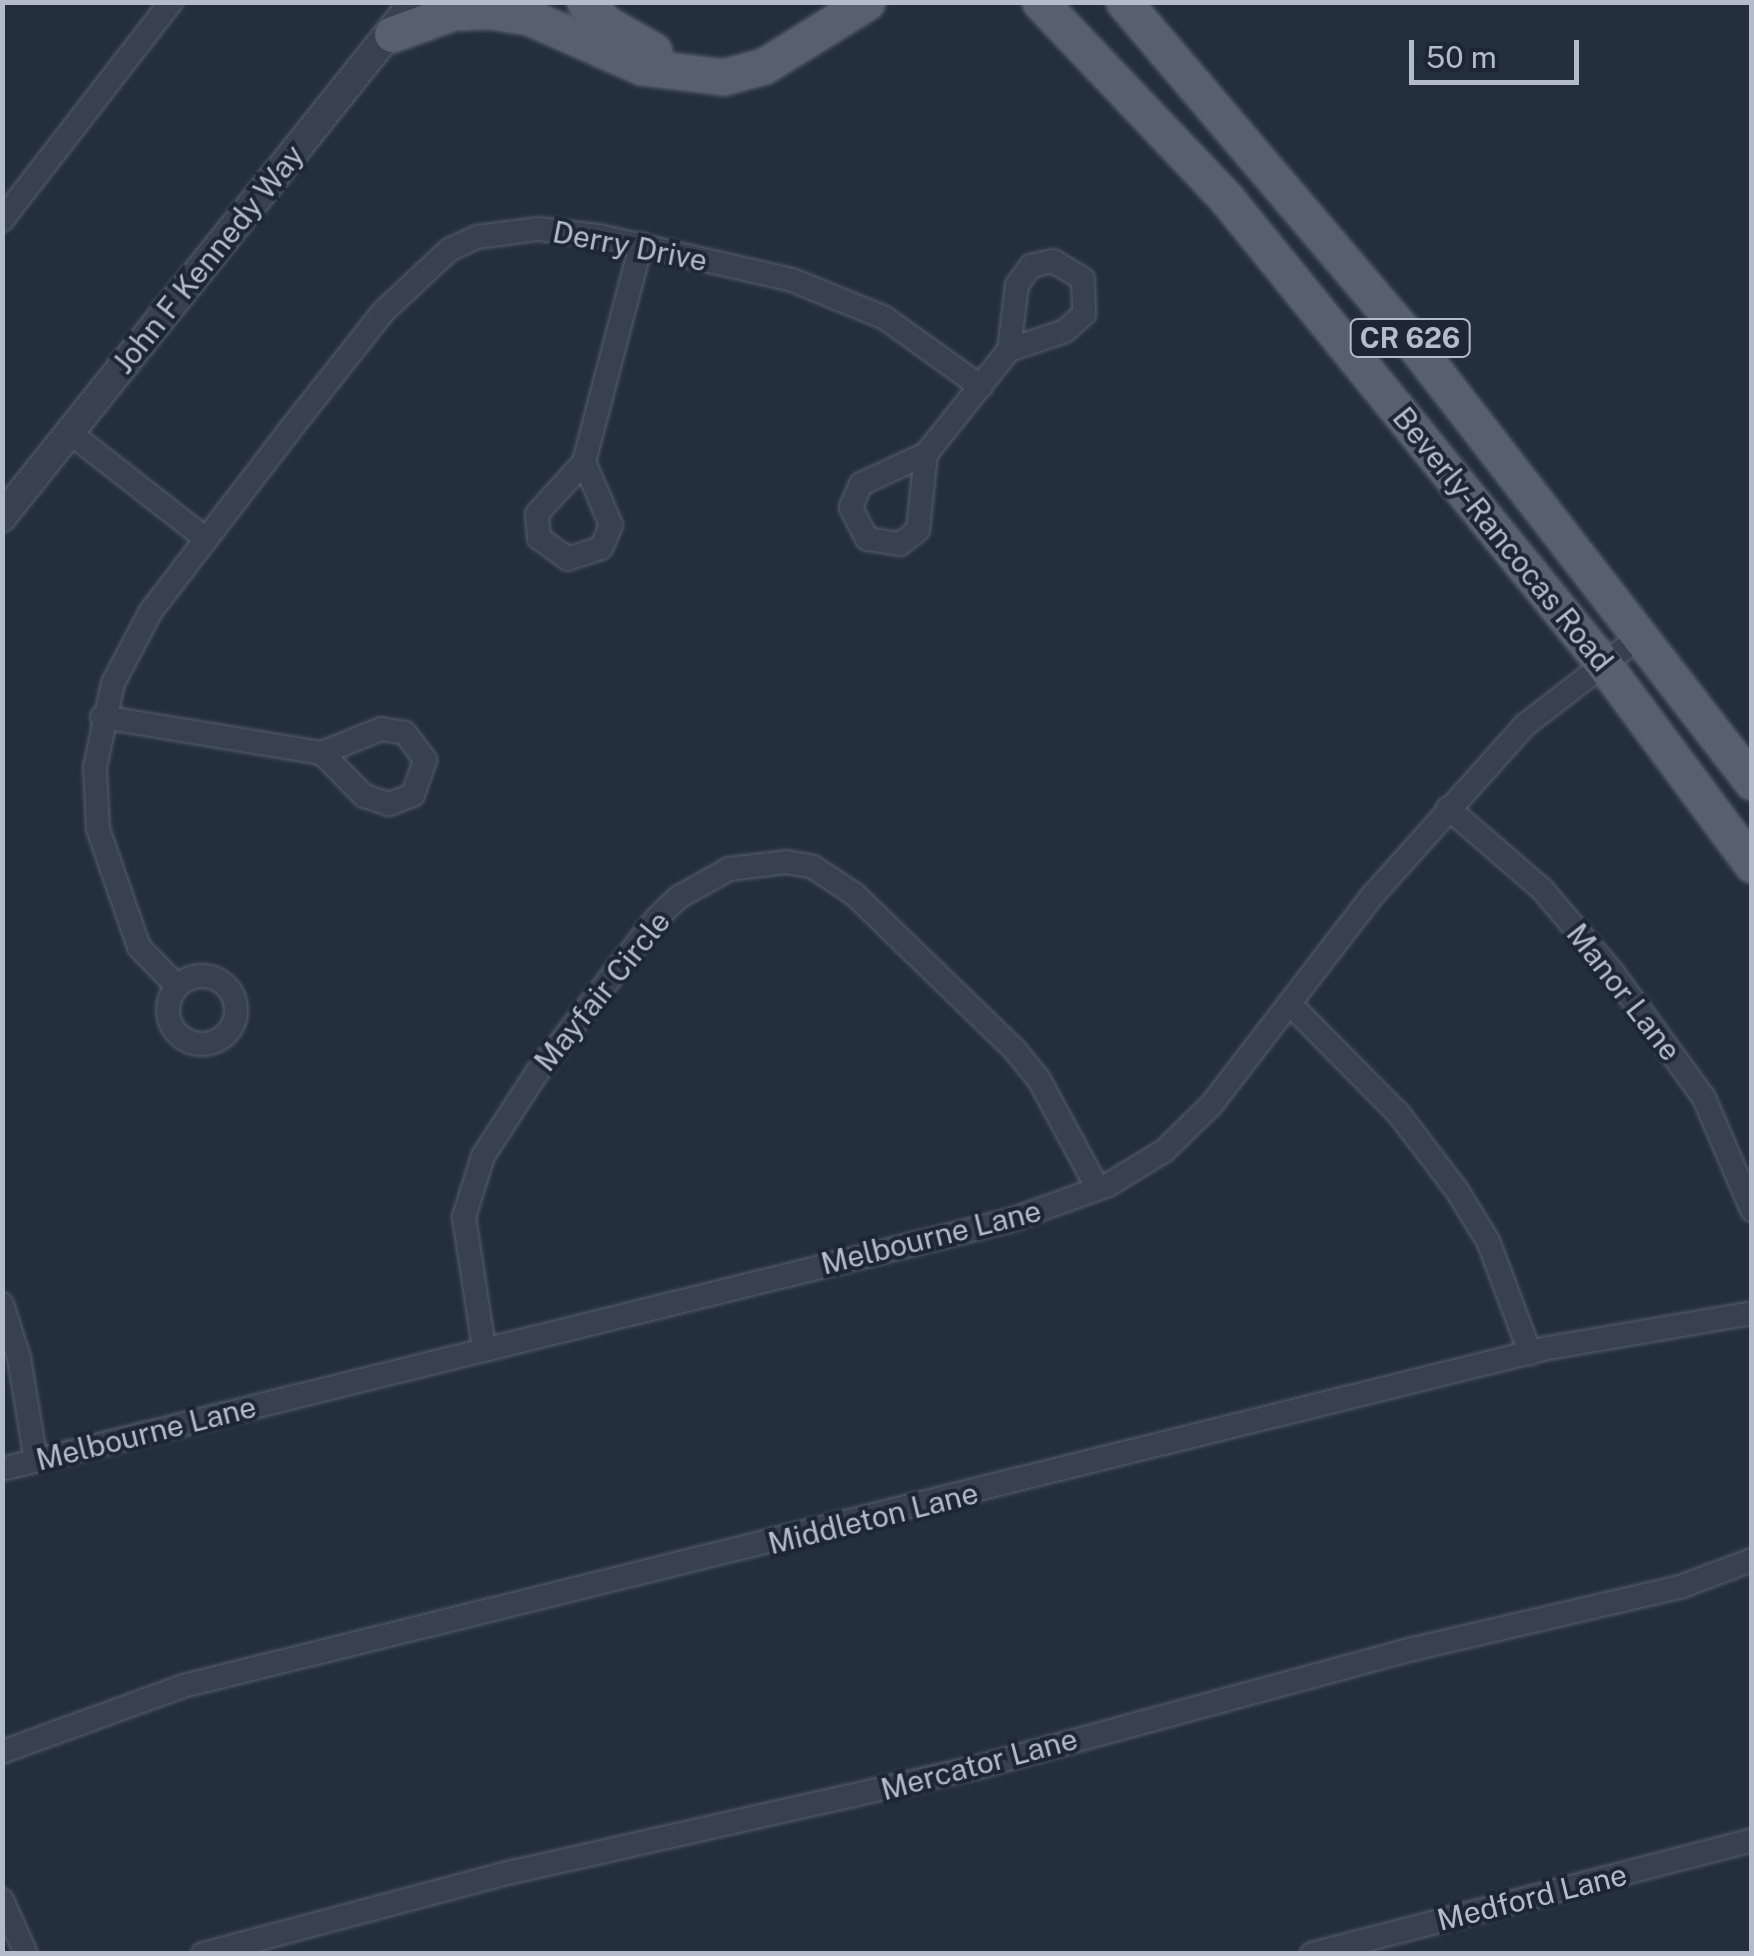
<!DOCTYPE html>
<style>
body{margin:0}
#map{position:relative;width:1754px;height:1956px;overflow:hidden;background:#242f3e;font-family:"Public Sans",sans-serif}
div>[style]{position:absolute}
.roads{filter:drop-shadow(0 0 2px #565f6c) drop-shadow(0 0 2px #565f6c)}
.minor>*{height:22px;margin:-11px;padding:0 11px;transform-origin:11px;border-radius:11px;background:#38414e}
.minor>.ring{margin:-11px;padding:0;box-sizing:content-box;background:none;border:22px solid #38414e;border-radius:50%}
.tertiary>*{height:28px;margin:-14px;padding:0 14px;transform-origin:14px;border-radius:14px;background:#38414e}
.primary>*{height:35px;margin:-17.5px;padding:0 17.5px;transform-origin:17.5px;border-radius:17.5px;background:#56606e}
span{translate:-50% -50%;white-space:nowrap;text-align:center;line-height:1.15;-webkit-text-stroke:8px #1d2633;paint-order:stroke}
.shield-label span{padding:2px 8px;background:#1d2633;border:2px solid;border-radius:8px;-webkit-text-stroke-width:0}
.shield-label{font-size:28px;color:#b4bcc9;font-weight:700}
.street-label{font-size:30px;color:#b4bcc9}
.frame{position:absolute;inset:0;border:5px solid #b4bcc9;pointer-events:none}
.scale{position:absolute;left:1409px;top:40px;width:170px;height:45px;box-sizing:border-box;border:5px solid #b4bcc9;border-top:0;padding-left:12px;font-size:30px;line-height:35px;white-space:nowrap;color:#b4bcc9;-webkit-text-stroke:8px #1d2633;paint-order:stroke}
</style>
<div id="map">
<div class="roads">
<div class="minor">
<div style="left:2px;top:220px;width:276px;rotate:-52.2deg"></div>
<div style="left:1053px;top:261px;width:35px;rotate:31deg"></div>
<div style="left:1083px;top:279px;width:35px;rotate:88deg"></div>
<div style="left:1084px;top:314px;width:25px;rotate:138deg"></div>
<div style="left:1065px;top:331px;width:59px;rotate:161.3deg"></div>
<div style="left:1009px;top:350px;width:65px;rotate:-83deg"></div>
<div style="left:1017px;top:285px;width:24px;rotate:-54deg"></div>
<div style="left:1031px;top:266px;width:23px;rotate:-13deg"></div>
<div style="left:69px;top:432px;width:174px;rotate:38deg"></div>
<div style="left:926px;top:454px;width:76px;rotate:96deg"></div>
<div style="left:918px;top:530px;width:23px;rotate:142deg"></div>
<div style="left:900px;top:544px;width:33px;rotate:-171deg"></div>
<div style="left:867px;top:539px;width:36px;rotate:-117deg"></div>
<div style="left:851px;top:507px;width:25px;rotate:-67deg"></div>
<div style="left:861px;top:484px;width:72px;rotate:-24.8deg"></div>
<div style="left:926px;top:454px;width:133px;rotate:-51.4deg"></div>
<div style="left:584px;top:462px;width:69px;rotate:66.8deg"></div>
<div style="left:611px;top:525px;width:25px;rotate:113deg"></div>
<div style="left:601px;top:548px;width:35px;rotate:162deg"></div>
<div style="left:568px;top:559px;width:36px;rotate:-144deg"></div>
<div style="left:539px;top:538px;width:24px;rotate:-95deg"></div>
<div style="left:537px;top:514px;width:70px;rotate:-47.9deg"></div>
<div style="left:584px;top:462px;width:225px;rotate:-75.3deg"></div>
<div style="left:102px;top:717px;width:223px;rotate:9.3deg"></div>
<div style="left:381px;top:729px;width:24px;rotate:9deg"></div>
<div style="left:405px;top:733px;width:34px;rotate:53deg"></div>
<div style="left:425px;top:760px;width:37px;rotate:109deg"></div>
<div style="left:413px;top:795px;width:26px;rotate:159deg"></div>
<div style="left:389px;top:804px;width:26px;rotate:-162deg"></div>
<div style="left:364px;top:796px;width:60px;rotate:-134.3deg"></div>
<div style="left:322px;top:753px;width:64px;rotate:-22.1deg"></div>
<div style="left:1448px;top:808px;width:124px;rotate:40.8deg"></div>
<div style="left:1542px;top:889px;width:110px;rotate:49.8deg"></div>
<div style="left:1613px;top:973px;width:155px;rotate:53.9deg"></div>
<div style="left:1704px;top:1098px;width:122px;rotate:66.8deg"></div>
<div class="ring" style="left:168px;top:976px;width:46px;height:46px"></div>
<div style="left:177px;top:986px;width:54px;rotate:-134.3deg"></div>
<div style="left:139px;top:947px;width:125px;rotate:-109.2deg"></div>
<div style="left:98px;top:829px;width:62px;rotate:-92.8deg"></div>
<div style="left:95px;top:767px;width:86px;rotate:-77.9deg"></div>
<div style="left:113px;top:683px;width:81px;rotate:-62.2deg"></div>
<div style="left:151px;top:611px;width:227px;rotate:-52.5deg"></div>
<div style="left:289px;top:431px;width:152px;rotate:-51.7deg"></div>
<div style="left:383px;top:312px;width:91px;rotate:-43.2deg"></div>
<div style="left:449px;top:250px;width:31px;rotate:-25deg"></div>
<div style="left:477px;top:237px;width:62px;rotate:-7.5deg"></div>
<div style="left:538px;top:229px;width:61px;rotate:6.5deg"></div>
<div style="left:599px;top:236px;width:198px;rotate:12.8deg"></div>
<div style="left:792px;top:280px;width:100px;rotate:22.2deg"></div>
<div style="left:885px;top:318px;width:118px;rotate:35.7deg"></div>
<div style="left:1292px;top:1006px;width:151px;rotate:45.3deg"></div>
<div style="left:1398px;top:1113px;width:96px;rotate:52.7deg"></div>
<div style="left:1456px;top:1189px;width:61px;rotate:58.4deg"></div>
<div style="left:1488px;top:1241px;width:120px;rotate:69.4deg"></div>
<div style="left:2px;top:1304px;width:57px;rotate:72.5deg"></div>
<div style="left:19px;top:1358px;width:104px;rotate:80.6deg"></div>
<div style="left:484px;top:1348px;width:133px;rotate:-98.7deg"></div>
<div style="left:464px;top:1217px;width:64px;rotate:-72.7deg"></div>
<div style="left:483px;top:1156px;width:98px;rotate:-57.1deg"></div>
<div style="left:536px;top:1074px;width:197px;rotate:-52.2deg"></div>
<div style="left:657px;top:918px;width:30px;rotate:-44deg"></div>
<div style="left:679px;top:897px;width:57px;rotate:-29.2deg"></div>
<div style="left:729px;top:869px;width:57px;rotate:-7deg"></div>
<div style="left:786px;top:862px;width:27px;rotate:10deg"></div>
<div style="left:813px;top:867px;width:49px;rotate:33.4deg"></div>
<div style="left:854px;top:894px;width:224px;rotate:44.1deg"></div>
<div style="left:1015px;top:1050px;width:36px;rotate:51deg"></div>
<div style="left:1038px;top:1078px;width:126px;rotate:61.6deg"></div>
<div style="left:2px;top:1469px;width:1039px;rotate:-13.86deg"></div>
<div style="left:1011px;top:1220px;width:103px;rotate:-19.8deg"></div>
<div style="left:1108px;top:1185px;width:66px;rotate:-31.3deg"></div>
<div style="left:1164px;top:1151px;width:67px;rotate:-44.4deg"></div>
<div style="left:1212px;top:1104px;width:265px;rotate:-52.4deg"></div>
<div style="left:1374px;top:894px;width:227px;rotate:-48.2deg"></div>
<div style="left:1525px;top:725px;width:148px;rotate:-37.6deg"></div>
<div style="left:2px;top:1752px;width:193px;rotate:-20deg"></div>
<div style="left:183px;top:1686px;width:1406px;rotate:-13.91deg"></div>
<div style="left:1548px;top:1348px;width:207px;rotate:-9.7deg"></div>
<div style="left:2px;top:1900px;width:59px;rotate:66deg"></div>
<div style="left:203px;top:1954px;width:320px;rotate:-14.9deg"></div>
<div style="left:512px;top:1872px;width:482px;rotate:-12.7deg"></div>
<div style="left:982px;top:1766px;width:447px;rotate:-15.2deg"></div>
<div style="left:1413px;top:1649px;width:274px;rotate:-13.1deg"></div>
<div style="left:1680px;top:1587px;width:77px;rotate:-20.6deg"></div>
<div style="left:1312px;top:1954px;width:455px;rotate:-14.5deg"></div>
</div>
<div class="tertiary">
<div style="left:2px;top:517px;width:660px;rotate:-51.34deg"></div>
</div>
<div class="primary">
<div style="left:585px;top:2px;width:29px;rotate:46deg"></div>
<div style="left:605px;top:23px;width:56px;rotate:29.7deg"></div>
<div style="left:1040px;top:2px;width:270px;rotate:46.5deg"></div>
<div style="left:1226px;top:198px;width:602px;rotate:51deg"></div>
<div style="left:1605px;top:666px;width:247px;rotate:53.5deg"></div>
<div style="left:1124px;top:2px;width:436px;rotate:49.7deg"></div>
<div style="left:1406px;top:334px;width:566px;rotate:52.32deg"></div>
<div style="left:392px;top:34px;width:65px;rotate:-19.8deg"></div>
<div style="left:453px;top:12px;width:38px;rotate:-2deg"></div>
<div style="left:491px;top:11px;width:38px;rotate:9deg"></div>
<div style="left:529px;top:17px;width:124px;rotate:23.9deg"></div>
<div style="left:642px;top:67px;width:82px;rotate:7deg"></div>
<div style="left:723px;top:77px;width:42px;rotate:-15deg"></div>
<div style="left:764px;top:66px;width:121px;rotate:-31.9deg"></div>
</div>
</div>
<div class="shield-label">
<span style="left:1410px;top:338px">CR 626</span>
</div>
<div class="street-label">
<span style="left:630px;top:246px;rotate:11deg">Derry Drive</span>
<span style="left:208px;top:259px;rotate:-51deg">John F Kennedy Way</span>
<span style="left:1503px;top:539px;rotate:51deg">Beverly-Rancocas Road</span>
<span style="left:602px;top:991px;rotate:-51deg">Mayfair Circle</span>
<span style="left:1624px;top:992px;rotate:52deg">Manor Lane</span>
<span style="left:931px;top:1237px;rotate:-14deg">Melbourne Lane</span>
<span style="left:146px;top:1433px;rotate:-14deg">Melbourne Lane</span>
<span style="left:873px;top:1518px;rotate:-14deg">Middleton Lane</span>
<span style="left:979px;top:1764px;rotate:-15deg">Mercator Lane</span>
<span style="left:1532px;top:1897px;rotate:-14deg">Medford Lane</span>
</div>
<div class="frame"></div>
<div class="scale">50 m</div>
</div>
